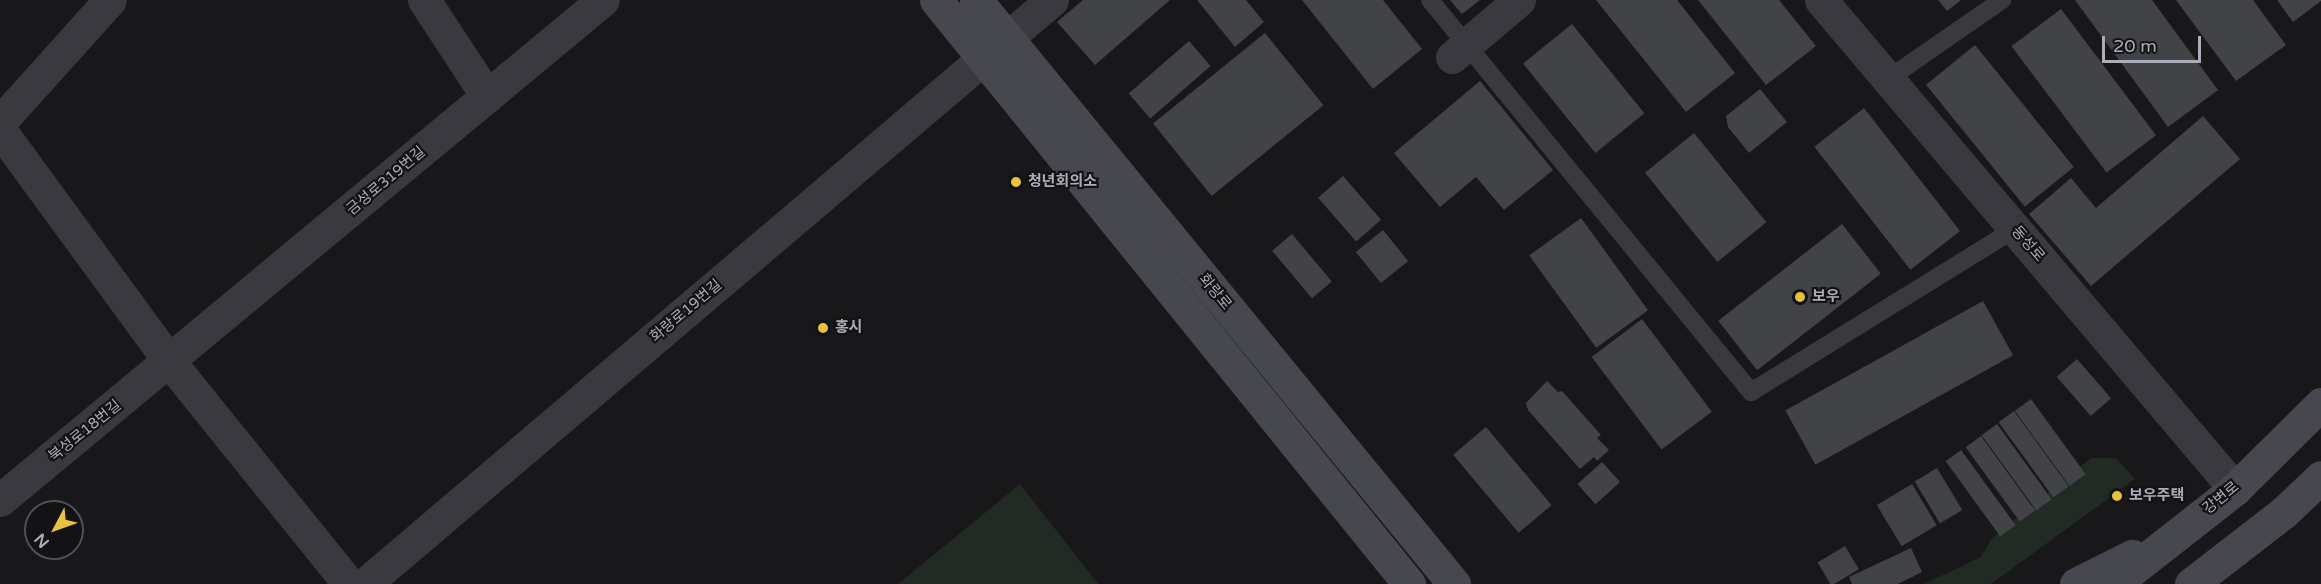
<!DOCTYPE html>
<meta charset="utf-8">
<style>
body{margin:0}
#map{position:relative;width:2321px;height:584px;overflow:hidden;background:#18181a;font-family:"Varela Round","Noto Sans KR",sans-serif}
div>[style]{position:absolute}
.green>*{inset:0;background:#222a24}
.building>*{inset:0;background:#424347;transform-origin:0 0}
.lane>*{height:18px;margin:-9px;padding:0 9px;transform-origin:9px;border-radius:9px;background:#39393f}
.street>*{height:33px;margin:-16.5px;padding:0 16.5px;transform-origin:16.5px;border-radius:16.5px;background:#39393f}
.secondary>*{height:33px;margin:-16.5px;padding:0 16.5px;transform-origin:16.5px;border-radius:16.5px;background:#47484f}
.dots>*{width:16px;height:16px;translate:-50% -50%;box-sizing:border-box;border:3px solid #131315;border-radius:50%}
span{translate:-50% -50%;white-space:nowrap;text-align:center;line-height:1.15;-webkit-text-stroke:4.5px #131315;paint-order:stroke}
.street-label{font-size:15px;color:#abaeb9}
.poi-label{font-size:15px;color:#abaeb9;font-weight:700}
.left{translate:0 -50%;text-align:left}
.north{position:absolute;left:24px;top:500px;width:60px;height:60px;box-sizing:border-box;background:#131315;border:2px solid #505157;border-radius:50%;rotate:229deg;font-size:16px;font-weight:700;line-height:24px;text-align:center;color:#abaeb9}
.north::after{content:'';display:block;margin:auto;width:21px;height:27px;background:#e9c141;clip-path:polygon(50% 0,100% 100%,50% 72%,0 100%)}
.scale{position:absolute;left:2102px;top:36px;width:99px;height:27px;box-sizing:border-box;border:3px solid #abaeb9;border-top:0;padding-left:8px;font-size:18px;line-height:21px;white-space:nowrap;color:#abaeb9;-webkit-text-stroke:4px #131315;paint-order:stroke}
</style>
<div id="map">
<div class="green">
<div style="clip-path:polygon(2091px 458px,2116px 458px,2135px 479px,1991px 584px,1924px 584px,1981px 557px,1992px 538px)"></div>
<div style="clip-path:polygon(1020px 484px,1098px 584px,898px 584px)"></div>
</div>
<div class="building">
<div style="clip-path:polygon(1083px 0,1170px 0,1095px 65px,1057px 22px)"></div>
<div style="clip-path:polygon(1197px 0,1246px 0,1264px 22px,1235px 47px)"></div>
<div style="clip-path:polygon(1302px 0,1383px 0,1422px 49px,1373px 89px)"></div>
<div style="clip-path:polygon(1450px 0,1480px 0,1462px 14px)"></div>
<div style="clip-path:polygon(1596px 0,1677px 0,1735px 73px,1686px 112px)"></div>
<div style="clip-path:polygon(1698px 0,1779px 0,1816px 46px,1766px 85px)"></div>
<div style="clip-path:polygon(1938px 0,1961px 0,1947px 11px)"></div>
<div style="clip-path:polygon(2075px 0,2152px 0,2218px 90px,2168px 127px)"></div>
<div style="clip-path:polygon(2176px 0,2253px 0,2286px 45px,2236px 81px)"></div>
<div style="clip-path:polygon(2277px 0,2321px 0,2321px 1px,2293px 22px)"></div>
<div style="left:2061px;top:9px;width:158px;height:62px;rotate:53deg"></div>
<div style="left:1572px;top:24px;width:115px;height:63px;rotate:51deg"></div>
<div style="left:1265px;top:33px;width:93px;height:144px;rotate:51deg"></div>
<div style="left:1189px;top:41px;width:33px;height:80px;rotate:49deg"></div>
<div style="left:1975px;top:45px;width:157px;height:63px;rotate:51deg"></div>
<div style="clip-path:polygon(1480px 81px,1553px 170px,1504px 210px,1476px 177px,1440px 207px,1394px 153px)"></div>
<div style="clip-path:polygon(1760px 89px,1787px 122px,1749px 153px,1728px 127px,1726px 116px)"></div>
<div style="left:1864px;top:108px;width:156px;height:63px;rotate:52deg"></div>
<div style="clip-path:polygon(2203px 116px,2240px 159px,2091px 286px,2029px 214px,2071px 178px,2096px 208px)"></div>
<div style="left:1694px;top:133px;width:115px;height:63px;rotate:51deg"></div>
<div style="left:1343px;top:176px;width:58px;height:33px;rotate:49deg"></div>
<div style="left:1581px;top:218px;width:114px;height:64px;rotate:54deg"></div>
<div style="left:1842px;top:224px;width:63px;height:157px;rotate:52deg"></div>
<div style="left:1383px;top:230px;width:40px;height:35px;rotate:51deg"></div>
<div style="left:1292px;top:234px;width:62px;height:26px;rotate:50deg"></div>
<div style="left:1983px;top:301px;width:62px;height:226px;rotate:61deg"></div>
<div style="left:1642px;top:319px;width:116px;height:63px;rotate:53deg"></div>
<div style="left:2077px;top:359px;width:52px;height:27px;rotate:49deg"></div>
<div style="clip-path:polygon(1547px 381px,1558px 392px,1562px 391px,1601px 435px,1597px 438px,1609px 450px,1597px 461px,1594px 457px,1580px 469px,1528px 410px,1526px 403px)"></div>
<div style="left:2031px;top:399px;width:93px;height:20px;rotate:54deg"></div>
<div style="left:2014px;top:411px;width:93px;height:19px;rotate:54deg"></div>
<div style="left:1997px;top:424px;width:93px;height:19px;rotate:54deg"></div>
<div style="left:1486px;top:427px;width:102px;height:43px;rotate:50deg"></div>
<div style="left:1981px;top:436px;width:92px;height:19px;rotate:54deg"></div>
<div style="left:1961px;top:450px;width:93px;height:19px;rotate:54deg"></div>
<div style="left:1602px;top:462px;width:27px;height:33px;rotate:48deg"></div>
<div style="left:1937px;top:468px;width:49px;height:26px;rotate:59deg"></div>
<div style="left:1912px;top:484px;width:48px;height:41px;rotate:59deg"></div>
<div style="left:1845px;top:546px;width:27px;height:32px;rotate:59deg"></div>
<div style="clip-path:polygon(1911px 548px,1922px 572px,1898px 584px,1852px 584px,1849px 577px)"></div>
</div>
<div class="lane">
<div style="left:1430px;top:0;width:507px;rotate:50.69deg"></div>
<div style="left:1751px;top:392px;width:310px;rotate:-31.7deg"></div>
<div style="left:1888px;top:79px;width:139px;rotate:-34.7deg"></div>
</div>
<div class="street">
<div style="left:424px;top:0;width:115px;rotate:56.7deg"></div>
<div style="left:1821px;top:0;width:641px;rotate:49.75deg"></div>
<div style="left:1007px;top:38px;width:59px;rotate:-40.2deg"></div>
<div style="left:1452px;top:57px;width:88px;rotate:-40.4deg"></div>
<div style="left:0;top:122px;width:164px;rotate:-48deg"></div>
<div style="left:0;top:130px;width:286px;rotate:53.8deg"></div>
<div style="left:169px;top:361px;width:287px;rotate:51.1deg"></div>
<div style="left:0;top:500px;width:783px;rotate:-39.67deg"></div>
<div style="left:365px;top:584px;width:812px;rotate:-40.36deg"></div>
</div>
<div class="secondary">
<div style="left:936px;top:0;width:752px;rotate:50.99deg"></div>
<div style="left:976px;top:0;width:755px;rotate:50.7deg"></div>
<div style="left:2076px;top:584px;width:63px;rotate:-26.6deg"></div>
<div style="left:2114px;top:584px;width:154px;rotate:-38.1deg"></div>
<div style="left:2235px;top:489px;width:121px;rotate:-44.7deg"></div>
<div style="left:2191px;top:584px;width:116px;rotate:-37.7deg"></div>
<div style="left:2283px;top:513px;width:52px;rotate:-43.5deg"></div>
</div>
<div class="dots">
<div style="left:1016px;top:182px;background:#e9c141"></div>
<div style="left:1800px;top:297px;background:#e9c141"></div>
<div style="left:823px;top:328px;background:#e9c141"></div>
<div style="left:2117px;top:496px;background:#e9c141"></div>
</div>
<div class="street-label">
<span style="left:386px;top:181px;rotate:-40deg">금성로319번길</span>
<span style="left:2028px;top:244px;rotate:49deg">동성로</span>
<span style="left:1215px;top:292px;rotate:51deg">화랑로</span>
<span style="left:686px;top:311px;rotate:-40deg">화랑로19번길</span>
<span style="left:85px;top:431px;rotate:-39deg">북성로18번길</span>
<span style="left:2221px;top:498px;rotate:-39deg">강변로</span>
</div>
<div class="poi-label">
<span class="left" style="left:1028px;top:182px">청년회의소</span>
<span class="left" style="left:1812px;top:297px">보우</span>
<span class="left" style="left:835px;top:328px">홍시</span>
<span class="left" style="left:2129px;top:496px">보우주택</span>
</div>
<div class="north">N</div>
<div class="scale">20 m</div>
</div>
